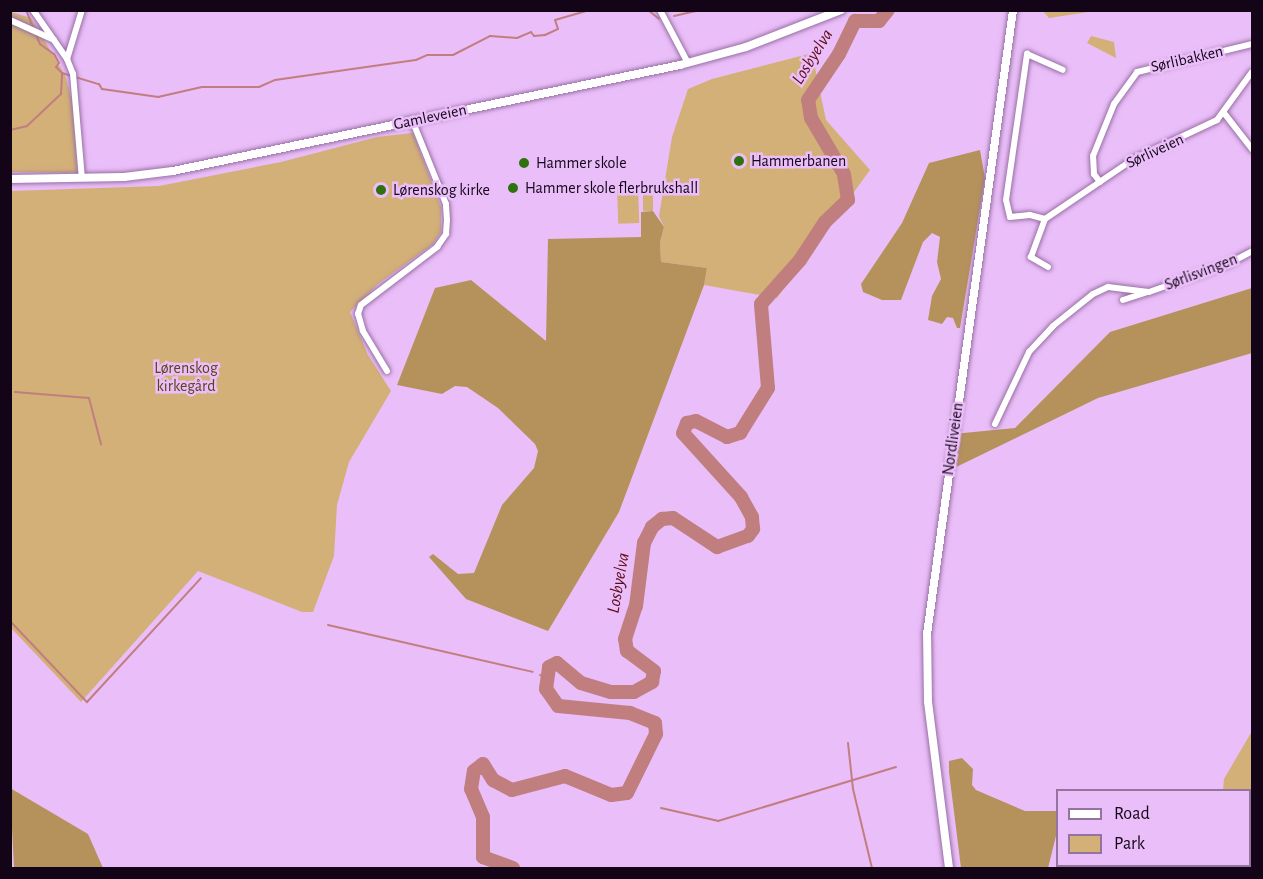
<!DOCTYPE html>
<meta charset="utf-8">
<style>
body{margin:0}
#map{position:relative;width:1263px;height:879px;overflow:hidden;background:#eabef8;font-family:"Alegreya Sans",sans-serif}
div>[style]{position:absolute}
.green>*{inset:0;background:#d3b078;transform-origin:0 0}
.forest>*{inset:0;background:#b5925b}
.stream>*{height:2px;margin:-1px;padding:0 1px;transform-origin:1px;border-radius:1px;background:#c17e7f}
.river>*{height:14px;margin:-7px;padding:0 7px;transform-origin:7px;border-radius:7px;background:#c17e7f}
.roads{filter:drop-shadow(0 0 2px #976fa4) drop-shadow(0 0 2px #976fa4)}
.street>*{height:6px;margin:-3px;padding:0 3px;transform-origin:3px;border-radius:3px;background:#fff}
.secondary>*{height:8px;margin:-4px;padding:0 4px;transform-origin:4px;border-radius:4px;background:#fff}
.dots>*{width:16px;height:16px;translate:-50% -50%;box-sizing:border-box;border:3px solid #eabef8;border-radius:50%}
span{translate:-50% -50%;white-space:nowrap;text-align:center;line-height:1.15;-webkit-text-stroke:5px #eabef8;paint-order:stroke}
.street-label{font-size:16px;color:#130517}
.poi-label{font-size:16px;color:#130517}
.left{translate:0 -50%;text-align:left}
.park-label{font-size:16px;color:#5b4217}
.water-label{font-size:18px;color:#5d0b19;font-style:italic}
.frame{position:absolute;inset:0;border:12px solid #130517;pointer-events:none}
.legend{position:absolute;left:1056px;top:789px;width:195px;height:78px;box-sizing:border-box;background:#eabef8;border:2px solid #94749e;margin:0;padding:8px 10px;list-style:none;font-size:18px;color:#130517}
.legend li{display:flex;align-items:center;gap:12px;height:30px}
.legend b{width:30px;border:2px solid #94749e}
</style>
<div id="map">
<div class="green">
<div style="clip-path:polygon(1043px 11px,1043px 10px,1095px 11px,1049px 18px)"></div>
<div style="clip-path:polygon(11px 12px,31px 18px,65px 75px,75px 112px,77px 173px,11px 172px)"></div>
<div style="clip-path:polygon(1091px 36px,1114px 42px,1116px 58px,1087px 43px)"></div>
<div style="clip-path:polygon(812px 53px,826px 120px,870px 170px,777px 298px,704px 285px,707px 268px,661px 262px,660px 242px,664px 227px,659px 216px,672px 137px,688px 89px,712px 79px)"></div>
<div style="clip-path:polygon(413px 133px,441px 207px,441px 232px,433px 244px,378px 284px,350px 312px,368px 355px,391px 391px,349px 462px,337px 505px,334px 556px,313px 612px,302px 612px,198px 571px,81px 702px,11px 628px,11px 191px,159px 186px,281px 162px,377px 137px)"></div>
<div style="left:638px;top:187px;width:36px;height:21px;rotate:88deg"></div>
<div style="left:653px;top:187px;width:24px;height:10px;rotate:90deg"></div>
<div style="clip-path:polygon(1252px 731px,1252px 868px,1211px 868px,1250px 866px,1250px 790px,1223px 790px,1224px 779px)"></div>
</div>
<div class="forest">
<div style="clip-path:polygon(980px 150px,985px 178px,960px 328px,957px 328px,953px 318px,947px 317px,942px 324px,928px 320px,932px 296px,941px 279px,937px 262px,940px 237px,932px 233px,923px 242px,901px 300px,882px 300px,863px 292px,861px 284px,902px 223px,929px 163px)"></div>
<div style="clip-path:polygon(653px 211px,664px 227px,660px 242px,661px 262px,707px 268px,704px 285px,619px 512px,548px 631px,466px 599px,429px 557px,433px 554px,458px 574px,474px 573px,502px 505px,534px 468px,538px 451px,535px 444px,498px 408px,467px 387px,455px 386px,442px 394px,397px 385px,435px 288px,471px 280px,546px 341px,548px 239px,641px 237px,641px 212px)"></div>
<div style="clip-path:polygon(1252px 288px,1252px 353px,1098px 398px,948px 471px,953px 434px,1015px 428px,1110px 332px)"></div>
<div style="clip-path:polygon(962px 758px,973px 769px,972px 785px,976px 790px,1025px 811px,1057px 811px,1057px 832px,1048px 868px,961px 868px,949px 772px,949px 761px)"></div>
<div style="clip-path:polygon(10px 788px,88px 834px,103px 868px,14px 868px)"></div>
</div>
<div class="stream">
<div style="left:26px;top:10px;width:22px;rotate:68deg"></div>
<div style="left:629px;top:10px;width:19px"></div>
<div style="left:648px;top:10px;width:14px;rotate:39deg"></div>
<div style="left:674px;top:16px;width:28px;rotate:-13deg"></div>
<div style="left:36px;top:35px;width:10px;rotate:66deg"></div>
<div style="left:40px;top:44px;width:17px;rotate:36deg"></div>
<div style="left:54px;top:54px;width:10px;rotate:61deg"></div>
<div style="left:59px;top:63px;width:5px;rotate:127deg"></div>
<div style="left:56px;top:67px;width:8px;rotate:45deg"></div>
<div style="left:62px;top:73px;width:39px;rotate:17deg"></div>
<div style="left:99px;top:84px;width:6px;rotate:59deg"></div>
<div style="left:102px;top:89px;width:57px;rotate:8.1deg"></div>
<div style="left:158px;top:97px;width:45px;rotate:-12.8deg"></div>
<div style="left:202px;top:87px;width:57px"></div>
<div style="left:259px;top:87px;width:17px;rotate:-24deg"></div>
<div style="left:275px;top:80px;width:142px;rotate:-8.1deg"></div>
<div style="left:416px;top:60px;width:12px;rotate:-24deg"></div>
<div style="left:427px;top:55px;width:26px"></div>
<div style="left:453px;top:55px;width:42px;rotate:-27.2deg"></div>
<div style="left:490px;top:36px;width:27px;rotate:4deg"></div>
<div style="left:517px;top:38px;width:15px;rotate:-23deg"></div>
<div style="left:531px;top:32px;width:5px;rotate:53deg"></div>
<div style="left:534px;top:36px;width:11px;rotate:-5deg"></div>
<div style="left:545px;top:35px;width:14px;rotate:-25deg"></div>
<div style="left:558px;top:29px;width:9px;rotate:-108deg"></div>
<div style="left:555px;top:20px;width:36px;rotate:-16deg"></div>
<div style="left:10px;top:130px;width:17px;rotate:-13deg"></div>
<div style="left:27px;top:126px;width:47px;rotate:-43.3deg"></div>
<div style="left:61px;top:94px;width:20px;rotate:-87deg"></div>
<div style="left:15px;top:392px;width:74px;rotate:4.6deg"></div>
<div style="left:89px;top:398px;width:48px;rotate:75.4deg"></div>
<div style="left:10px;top:621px;width:112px;rotate:46.5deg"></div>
<div style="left:87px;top:702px;width:168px;rotate:-47.4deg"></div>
<div style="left:328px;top:625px;width:210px;rotate:12.9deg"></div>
<div style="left:540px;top:675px;width:6px;rotate:31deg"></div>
<div style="left:848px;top:743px;width:46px;rotate:83.8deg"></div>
<div style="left:853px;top:789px;width:81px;rotate:76.5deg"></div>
<div style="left:661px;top:808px;width:58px;rotate:12.8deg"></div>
<div style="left:718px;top:821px;width:186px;rotate:-16.9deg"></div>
</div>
<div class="river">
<div style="left:513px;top:868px;width:32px;rotate:-160deg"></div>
<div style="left:483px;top:857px;width:40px;rotate:-90deg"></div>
<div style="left:483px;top:817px;width:30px;rotate:-113deg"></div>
<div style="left:471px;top:789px;width:18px;rotate:-81deg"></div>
<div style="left:474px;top:771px;width:11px;rotate:-38deg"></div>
<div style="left:483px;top:764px;width:19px;rotate:58deg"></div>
<div style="left:493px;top:780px;width:21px;rotate:28deg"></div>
<div style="left:512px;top:790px;width:55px;rotate:-14.8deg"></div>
<div style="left:565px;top:776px;width:50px;rotate:22.4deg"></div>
<div style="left:611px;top:795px;width:16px;rotate:-7deg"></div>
<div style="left:627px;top:793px;width:66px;rotate:-63.8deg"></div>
<div style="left:656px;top:734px;width:11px;rotate:-95deg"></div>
<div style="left:655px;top:723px;width:27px;rotate:-158deg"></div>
<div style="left:630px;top:713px;width:72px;rotate:-174.4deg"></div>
<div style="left:558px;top:706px;width:21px;rotate:-125deg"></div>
<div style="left:546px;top:689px;width:22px;rotate:-82deg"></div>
<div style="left:549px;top:667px;width:9px;rotate:-27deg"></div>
<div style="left:557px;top:663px;width:31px;rotate:40deg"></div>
<div style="left:581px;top:683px;width:31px;rotate:17deg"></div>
<div style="left:611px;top:692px;width:23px"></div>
<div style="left:634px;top:692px;width:21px;rotate:-29deg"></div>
<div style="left:652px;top:682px;width:11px;rotate:-80deg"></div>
<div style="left:654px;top:671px;width:34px;rotate:-143deg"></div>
<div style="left:627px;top:651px;width:12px;rotate:-99deg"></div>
<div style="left:625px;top:639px;width:35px;rotate:-72deg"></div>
<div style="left:636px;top:606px;width:64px;rotate:-82.8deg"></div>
<div style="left:644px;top:543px;width:18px;rotate:-63deg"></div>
<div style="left:652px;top:527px;width:13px;rotate:-39deg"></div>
<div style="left:662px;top:519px;width:11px;rotate:-5deg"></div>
<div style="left:673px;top:518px;width:53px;rotate:33.4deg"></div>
<div style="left:717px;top:547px;width:33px;rotate:-20deg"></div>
<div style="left:748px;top:536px;width:9px;rotate:-54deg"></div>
<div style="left:753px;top:529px;width:12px;rotate:-95deg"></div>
<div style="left:752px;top:517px;width:23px;rotate:-119deg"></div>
<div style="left:741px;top:497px;width:86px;rotate:-132.2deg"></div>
<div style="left:683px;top:433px;width:11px;rotate:-68deg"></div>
<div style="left:687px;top:423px;width:9px;rotate:-13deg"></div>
<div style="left:696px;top:421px;width:35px;rotate:27deg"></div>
<div style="left:727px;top:437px;width:14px;rotate:-17deg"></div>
<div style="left:740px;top:433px;width:53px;rotate:-58.1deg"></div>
<div style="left:768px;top:388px;width:84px;rotate:-94.8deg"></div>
<div style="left:761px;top:304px;width:59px;rotate:-48.4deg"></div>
<div style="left:800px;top:260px;width:45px;rotate:-56.7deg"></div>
<div style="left:825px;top:222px;width:32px;rotate:-44deg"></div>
<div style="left:848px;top:200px;width:26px;rotate:-99deg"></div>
<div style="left:844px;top:174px;width:65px;rotate:-120.5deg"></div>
<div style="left:811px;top:118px;width:18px;rotate:-99deg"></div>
<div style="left:808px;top:100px;width:55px;rotate:-56deg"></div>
<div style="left:839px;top:54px;width:37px;rotate:-64deg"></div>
<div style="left:855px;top:21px;width:24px"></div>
<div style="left:879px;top:21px;width:14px;rotate:-51deg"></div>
</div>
<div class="roads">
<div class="street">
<div style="left:33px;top:10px;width:60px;rotate:55.2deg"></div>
<div style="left:67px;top:59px;width:16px;rotate:68deg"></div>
<div style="left:73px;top:74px;width:104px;rotate:85.1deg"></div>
<div style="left:660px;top:10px;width:60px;rotate:62.2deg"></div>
<div style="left:10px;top:20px;width:48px;rotate:24.4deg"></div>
<div style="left:67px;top:59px;width:51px;rotate:-73deg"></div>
<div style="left:1224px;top:113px;width:46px;rotate:52.1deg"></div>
<div style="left:1100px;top:182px;width:10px;rotate:-127deg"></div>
<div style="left:1094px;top:174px;width:18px;rotate:-93deg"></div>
<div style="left:1093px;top:156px;width:56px;rotate:-68deg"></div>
<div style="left:1114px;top:104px;width:39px;rotate:-54deg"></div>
<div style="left:1137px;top:72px;width:118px;rotate:-13.7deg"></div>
<div style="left:1045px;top:219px;width:16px;rotate:-165deg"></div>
<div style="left:1030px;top:215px;width:20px;rotate:174deg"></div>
<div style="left:1010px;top:217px;width:17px;rotate:-103deg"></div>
<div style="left:1006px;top:200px;width:148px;rotate:-81.8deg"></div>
<div style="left:1027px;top:54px;width:39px;rotate:24deg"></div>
<div style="left:1048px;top:267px;width:20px;rotate:-150deg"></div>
<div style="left:1031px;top:257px;width:40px;rotate:-69.8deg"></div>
<div style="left:1045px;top:219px;width:105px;rotate:-34.1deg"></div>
<div style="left:1132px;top:160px;width:94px;rotate:-25.2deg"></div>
<div style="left:1217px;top:120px;width:59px;rotate:-53.9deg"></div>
<div style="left:1123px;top:300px;width:26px;rotate:-18deg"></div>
<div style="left:387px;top:371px;width:47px;rotate:-121deg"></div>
<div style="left:363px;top:331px;width:18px;rotate:-106deg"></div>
<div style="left:358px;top:314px;width:9px;rotate:-72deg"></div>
<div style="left:361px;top:305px;width:96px;rotate:-37.3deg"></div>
<div style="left:437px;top:247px;width:16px;rotate:-55deg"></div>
<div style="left:446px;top:234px;width:14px;rotate:-86deg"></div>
<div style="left:447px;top:220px;width:16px;rotate:-94deg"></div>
<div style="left:446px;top:204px;width:91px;rotate:-112deg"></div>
<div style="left:995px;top:424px;width:80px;rotate:-64.7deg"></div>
<div style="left:1029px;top:352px;width:35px;rotate:-47deg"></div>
<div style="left:1053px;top:326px;width:51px;rotate:-38.7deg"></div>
<div style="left:1093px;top:294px;width:17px;rotate:-25deg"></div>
<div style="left:1108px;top:287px;width:41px;rotate:7deg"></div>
<div style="left:1149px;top:292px;width:84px;rotate:-19.5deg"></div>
<div style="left:1228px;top:264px;width:27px;rotate:-28deg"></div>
</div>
<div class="secondary">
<div style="left:10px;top:179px;width:114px;rotate:-1deg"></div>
<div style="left:124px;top:177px;width:49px;rotate:-7deg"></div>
<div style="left:173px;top:171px;width:518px;rotate:-11.81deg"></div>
<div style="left:680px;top:65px;width:68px;rotate:-15.3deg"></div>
<div style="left:746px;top:47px;width:102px;rotate:-21.3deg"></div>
<div style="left:949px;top:868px;width:167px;rotate:-97.2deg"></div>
<div style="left:928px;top:702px;width:68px;rotate:-90.8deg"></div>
<div style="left:927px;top:634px;width:630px;rotate:-82.15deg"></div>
</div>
</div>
<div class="dots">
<div style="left:739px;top:161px;background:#2e710e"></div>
<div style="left:524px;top:163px;background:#2e710e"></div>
<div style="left:513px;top:188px;background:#2e710e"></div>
<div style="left:381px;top:190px;background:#2e710e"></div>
</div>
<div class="street-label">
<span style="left:1187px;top:59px;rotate:-13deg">Sørlibakken</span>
<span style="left:430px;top:117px;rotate:-12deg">Gamleveien</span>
<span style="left:1155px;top:151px;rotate:-25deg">Sørliveien</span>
<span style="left:1201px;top:272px;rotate:-21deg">Sørlisvingen</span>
<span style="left:953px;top:439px;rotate:-82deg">Nordliveien</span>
</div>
<div class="poi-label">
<span class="left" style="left:751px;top:161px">Hammerbanen</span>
<span class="left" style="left:536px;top:163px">Hammer skole</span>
<span class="left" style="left:525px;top:188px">Hammer skole flerbrukshall</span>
<span class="left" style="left:393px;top:190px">Lørenskog kirke</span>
</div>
<div class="park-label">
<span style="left:186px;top:377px">Lørenskog<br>kirkegård</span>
</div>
<div class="water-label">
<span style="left:813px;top:57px;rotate:-58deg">Losbyelva</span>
<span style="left:619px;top:583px;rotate:-80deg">Losbyelva</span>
</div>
<div class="frame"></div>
<ul class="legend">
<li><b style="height:8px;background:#fff"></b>Road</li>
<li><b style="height:16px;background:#d3b078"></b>Park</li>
</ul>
</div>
